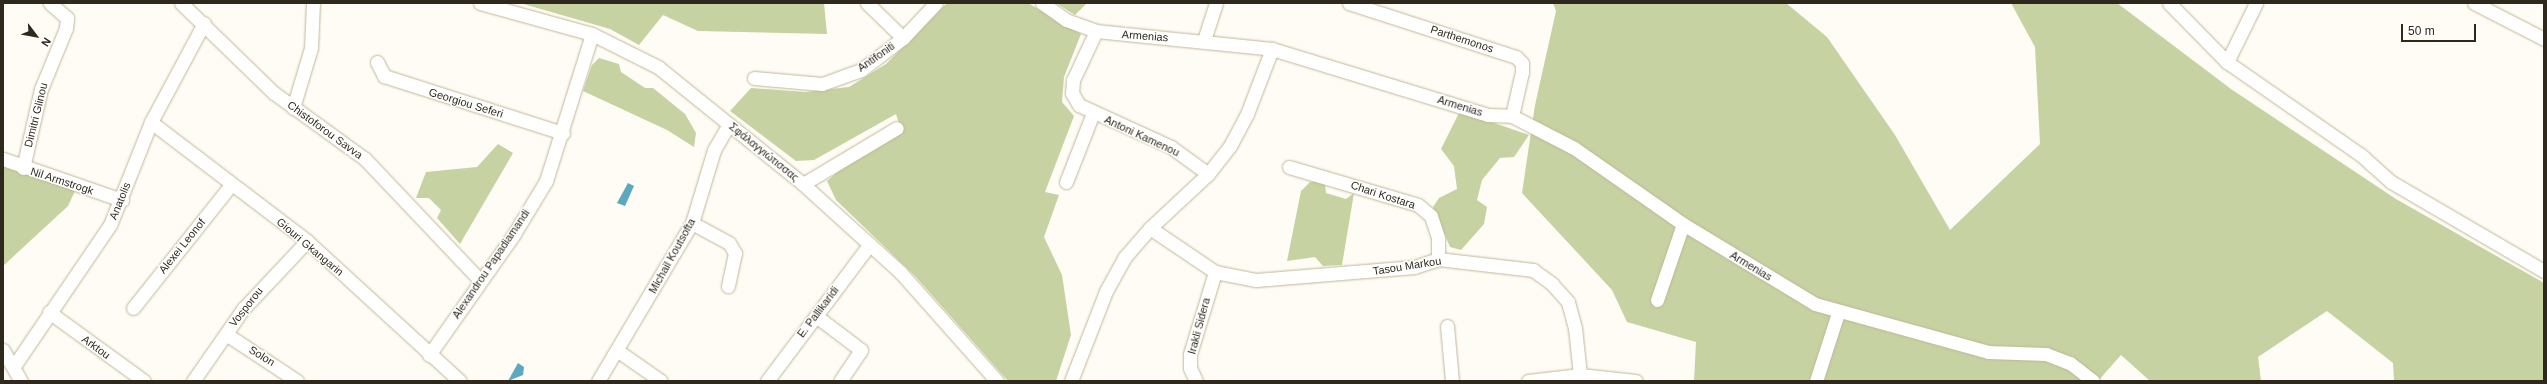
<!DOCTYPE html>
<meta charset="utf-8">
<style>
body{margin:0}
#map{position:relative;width:2547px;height:384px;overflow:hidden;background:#fefcf5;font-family:Helvetica,sans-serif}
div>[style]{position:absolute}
.green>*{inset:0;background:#c6d2a2}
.water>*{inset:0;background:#5ca8be}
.roads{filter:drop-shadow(0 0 1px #c2b695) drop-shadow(0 0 1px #c2b695)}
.minor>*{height:13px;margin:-6.5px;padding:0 6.5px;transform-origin:6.5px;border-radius:6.5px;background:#fff}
span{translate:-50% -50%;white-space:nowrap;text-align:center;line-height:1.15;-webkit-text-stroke:3px #fff;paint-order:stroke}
.street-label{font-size:11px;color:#2e291c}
.frame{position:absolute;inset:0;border:4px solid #2e291c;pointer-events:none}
.north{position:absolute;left:16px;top:16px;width:40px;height:40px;-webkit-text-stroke:3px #fff;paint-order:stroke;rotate:122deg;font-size:11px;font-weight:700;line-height:16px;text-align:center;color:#2e291c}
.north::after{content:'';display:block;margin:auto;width:14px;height:18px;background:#2e291c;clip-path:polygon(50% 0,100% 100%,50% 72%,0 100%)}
.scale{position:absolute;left:2401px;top:24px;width:75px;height:18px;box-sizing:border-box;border:2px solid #2e291c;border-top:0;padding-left:5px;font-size:12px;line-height:14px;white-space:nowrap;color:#2e291c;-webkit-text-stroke:3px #fff;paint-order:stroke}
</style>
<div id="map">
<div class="green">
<div style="clip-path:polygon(520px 3px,824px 3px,827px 34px,698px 31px,663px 15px,639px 45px,610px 29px)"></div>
<div style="clip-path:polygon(947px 3px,1028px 3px,1081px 34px,1064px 77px,1062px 102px,1074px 116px,1045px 192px,1059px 195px,1044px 237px,1062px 275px,1071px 335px,1056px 381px,1008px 381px,915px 276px,836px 200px,827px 181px,846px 165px,902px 133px,896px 114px,814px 160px,796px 161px,730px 111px,751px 88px,805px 92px,849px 87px,886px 64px)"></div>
<div style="clip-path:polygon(1056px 3px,1087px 3px,1075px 15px)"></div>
<div style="clip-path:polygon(1553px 3px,1786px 3px,1827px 37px,1895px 135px,1950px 230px,2040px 144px,2035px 47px,2011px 3px,2117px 3px,2231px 89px,2396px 199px,2544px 283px,2544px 381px,2394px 381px,2393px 363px,2327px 311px,2258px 357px,2261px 381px,2150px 381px,2121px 355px,2098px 381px,1694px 381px,1696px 342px,1627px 322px,1612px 290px,1522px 193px,1535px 105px,1556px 11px)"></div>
<div style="clip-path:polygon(599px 58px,619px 64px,621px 72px,645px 88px,653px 88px,685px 114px,696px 133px,694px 147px,667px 130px,583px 91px,592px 65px)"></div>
<div style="clip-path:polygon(1460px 111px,1529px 135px,1514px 157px,1500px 158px,1482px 180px,1477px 200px,1487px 207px,1484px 224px,1461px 250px,1450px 247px,1433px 207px,1439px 198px,1457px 189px,1454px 166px,1441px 149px)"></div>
<div style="clip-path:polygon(498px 144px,513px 153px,460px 244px,437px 218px,441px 210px,429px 198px,416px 198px,426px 172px,477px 167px)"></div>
<div style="clip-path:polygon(3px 165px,76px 189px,68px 206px,3px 266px)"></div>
<div style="clip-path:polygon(1317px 181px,1325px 184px,1326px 193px,1346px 199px,1354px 193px,1342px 265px,1323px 266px,1315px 257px,1287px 261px,1301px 191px,1310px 182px)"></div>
</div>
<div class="water">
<div style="clip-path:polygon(628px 183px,634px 186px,625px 206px,617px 203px)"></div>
<div style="clip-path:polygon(518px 363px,524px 367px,523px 375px,508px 381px)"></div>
</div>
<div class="roads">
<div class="minor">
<div style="left:181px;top:3px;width:129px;rotate:44.1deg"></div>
<div style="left:274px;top:93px;width:112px;rotate:36deg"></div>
<div style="left:365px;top:159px;width:167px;rotate:46.5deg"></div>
<div style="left:480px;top:3px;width:116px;rotate:15.5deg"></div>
<div style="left:592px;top:34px;width:74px;rotate:26.6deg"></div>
<div style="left:658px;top:67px;width:186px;rotate:38.9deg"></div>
<div style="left:803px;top:184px;width:132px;rotate:42.2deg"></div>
<div style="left:901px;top:273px;width:144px;rotate:48.4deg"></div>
<div style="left:867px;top:3px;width:50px;rotate:44.2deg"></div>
<div style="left:1042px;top:3px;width:29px;rotate:35deg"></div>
<div style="left:1066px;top:20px;width:32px;rotate:20deg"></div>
<div style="left:1096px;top:31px;width:177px;rotate:5.8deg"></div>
<div style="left:1272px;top:49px;width:226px;rotate:17deg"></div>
<div style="left:1488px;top:115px;width:24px;rotate:2deg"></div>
<div style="left:1512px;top:116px;width:70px;rotate:27.3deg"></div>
<div style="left:1574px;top:148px;width:133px;rotate:34.9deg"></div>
<div style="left:1683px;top:224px;width:154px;rotate:31.2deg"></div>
<div style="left:1815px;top:304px;width:180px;rotate:15.5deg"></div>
<div style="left:1988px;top:352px;width:58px;rotate:2deg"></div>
<div style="left:2046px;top:354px;width:26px;rotate:21deg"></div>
<div style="left:2070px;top:363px;width:29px;rotate:38deg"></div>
<div style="left:1349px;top:3px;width:176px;rotate:17.9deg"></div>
<div style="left:1516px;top:57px;width:8px;rotate:45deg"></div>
<div style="left:1522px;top:63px;width:9px;rotate:90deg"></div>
<div style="left:1522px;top:72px;width:45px;rotate:102.8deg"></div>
<div style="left:2169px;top:3px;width:83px;rotate:45.5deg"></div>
<div style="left:2227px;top:62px;width:163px;rotate:34.8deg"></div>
<div style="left:2361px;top:155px;width:40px;rotate:42deg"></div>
<div style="left:2391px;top:182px;width:177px;rotate:30.2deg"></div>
<div style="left:2474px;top:3px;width:79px;rotate:27.2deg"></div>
<div style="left:1096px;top:31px;width:54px;rotate:115.1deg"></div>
<div style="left:1073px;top:80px;width:13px;rotate:94deg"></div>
<div style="left:1072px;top:93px;width:14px;rotate:60deg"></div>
<div style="left:1079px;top:105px;width:101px;rotate:24.5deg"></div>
<div style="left:1171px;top:147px;width:46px;rotate:36.1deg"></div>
<div style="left:1204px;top:40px;width:39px;rotate:-72deg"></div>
<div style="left:377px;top:62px;width:16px;rotate:63deg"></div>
<div style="left:384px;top:76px;width:188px;rotate:17.7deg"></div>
<div style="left:2227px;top:62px;width:66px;rotate:-63.8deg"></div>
<div style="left:754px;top:78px;width:68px;rotate:5deg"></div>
<div style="left:822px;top:84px;width:41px;rotate:-19.7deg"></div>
<div style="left:861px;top:70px;width:53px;rotate:-37.3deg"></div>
<div style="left:903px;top:38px;width:48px;rotate:-46.7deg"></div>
<div style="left:293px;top:108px;width:63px;rotate:-73.3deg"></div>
<div style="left:311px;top:48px;width:45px;rotate:-87.5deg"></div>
<div style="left:151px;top:122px;width:196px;rotate:37.3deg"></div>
<div style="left:307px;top:241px;width:207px;rotate:42.5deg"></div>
<div style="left:3px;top:159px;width:126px;rotate:19deg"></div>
<div style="left:1289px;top:167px;width:134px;rotate:16.4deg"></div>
<div style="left:1418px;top:205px;width:17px;rotate:40deg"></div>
<div style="left:1431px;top:216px;width:23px;rotate:72deg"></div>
<div style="left:1438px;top:238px;width:21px;rotate:90deg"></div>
<div style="left:23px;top:168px;width:81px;rotate:-77.2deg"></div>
<div style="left:41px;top:89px;width:66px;rotate:-67.7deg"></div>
<div style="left:66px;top:28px;width:10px;rotate:-84deg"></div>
<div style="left:67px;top:18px;width:23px;rotate:-139deg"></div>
<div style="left:1066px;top:182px;width:74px;rotate:-68.6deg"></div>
<div style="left:803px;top:184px;width:109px;rotate:-30.8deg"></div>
<div style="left:692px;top:223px;width:42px;rotate:28.4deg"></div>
<div style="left:729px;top:243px;width:12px;rotate:59deg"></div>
<div style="left:735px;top:253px;width:34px;rotate:102deg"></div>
<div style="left:1150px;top:228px;width:78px;rotate:34.1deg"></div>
<div style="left:1215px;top:272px;width:42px;rotate:11deg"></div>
<div style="left:1256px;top:280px;width:159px;rotate:-4.7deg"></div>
<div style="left:1414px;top:267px;width:25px;rotate:-18deg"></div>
<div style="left:1438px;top:259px;width:96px;rotate:6.6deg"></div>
<div style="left:1533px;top:270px;width:24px;rotate:36deg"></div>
<div style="left:1552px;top:284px;width:24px;rotate:48deg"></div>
<div style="left:1568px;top:302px;width:27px;rotate:75deg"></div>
<div style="left:1575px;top:328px;width:47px;rotate:83.9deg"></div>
<div style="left:1657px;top:300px;width:80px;rotate:-71.1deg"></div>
<div style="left:133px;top:308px;width:157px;rotate:-51.5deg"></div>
<div style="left:49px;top:312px;width:117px;rotate:36deg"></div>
<div style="left:816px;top:316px;width:56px;rotate:37.1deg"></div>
<div style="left:861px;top:350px;width:37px;rotate:124deg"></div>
<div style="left:1447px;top:326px;width:55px;rotate:84.8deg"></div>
<div style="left:226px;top:334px;width:85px;rotate:33.5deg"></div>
<div style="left:3px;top:350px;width:36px;rotate:60deg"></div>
<div style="left:618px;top:351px;width:52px;rotate:34.9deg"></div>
<div style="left:429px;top:355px;width:148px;rotate:-54.9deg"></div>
<div style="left:514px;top:234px;width:62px;rotate:-58.9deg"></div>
<div style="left:546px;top:181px;width:154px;rotate:-72.6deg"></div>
<div style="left:14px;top:366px;width:171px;rotate:-55.8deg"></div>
<div style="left:110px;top:225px;width:111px;rotate:-68.3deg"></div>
<div style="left:151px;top:122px;width:112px;rotate:-61.8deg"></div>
<div style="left:193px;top:381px;width:88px;rotate:-55.2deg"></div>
<div style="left:243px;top:309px;width:93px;rotate:-46.7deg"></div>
<div style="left:598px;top:381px;width:184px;rotate:-59.3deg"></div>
<div style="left:692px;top:223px;width:76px;rotate:-73.2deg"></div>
<div style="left:714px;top:150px;width:30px;rotate:-60deg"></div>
<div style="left:767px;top:381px;width:171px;rotate:-53.1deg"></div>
<div style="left:1071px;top:381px;width:97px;rotate:-68.7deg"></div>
<div style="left:1106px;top:291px;width:38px;rotate:-61deg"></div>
<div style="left:1124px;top:258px;width:40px;rotate:-49deg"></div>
<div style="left:1150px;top:228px;width:79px;rotate:-43deg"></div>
<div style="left:1208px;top:174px;width:36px;rotate:-52deg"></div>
<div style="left:1230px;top:146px;width:36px;rotate:-62deg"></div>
<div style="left:1247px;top:114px;width:70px;rotate:-69deg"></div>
<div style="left:1196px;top:381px;width:14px;rotate:-115deg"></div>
<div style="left:1190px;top:368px;width:14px;rotate:-90deg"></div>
<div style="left:1190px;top:354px;width:86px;rotate:-73deg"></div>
<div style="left:1528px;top:381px;width:52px;rotate:-6.6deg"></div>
<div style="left:1580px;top:375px;width:56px;rotate:6.1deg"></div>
<div style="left:1816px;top:381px;width:71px;rotate:-72.1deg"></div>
</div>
</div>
<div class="street-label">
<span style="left:1145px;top:36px;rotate:4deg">Armenias</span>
<span style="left:1462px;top:39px;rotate:18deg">Parthemonos</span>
<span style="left:876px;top:57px;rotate:-35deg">Antifoniti</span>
<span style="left:466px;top:103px;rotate:17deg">Georgiou Seferi</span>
<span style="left:1460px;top:106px;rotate:17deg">Armenias</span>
<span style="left:36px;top:115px;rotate:-76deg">Dimitri Glinou</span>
<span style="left:325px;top:130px;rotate:36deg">Chistoforou Savva</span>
<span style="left:1142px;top:136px;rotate:25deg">Antoni Kamenou</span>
<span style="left:764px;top:152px;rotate:39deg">Σφάλαγγιώτισσας</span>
<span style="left:62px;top:181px;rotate:18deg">Nil Armstrogk</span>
<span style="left:1383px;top:195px;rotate:18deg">Chari Kostara</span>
<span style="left:120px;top:201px;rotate:-68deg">Anatolis</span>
<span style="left:182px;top:246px;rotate:-51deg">Alexei Leonof</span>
<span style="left:310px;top:247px;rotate:40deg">Giouri Gkangarin</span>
<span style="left:672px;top:256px;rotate:-61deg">Michail Koutsofta</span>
<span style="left:491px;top:264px;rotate:-56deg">Alexandrou Papadiamandi</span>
<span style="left:1407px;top:266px;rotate:-9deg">Tasou Markou</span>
<span style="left:1751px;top:266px;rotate:31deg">Armenias</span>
<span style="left:246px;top:307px;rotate:-52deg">Vosporou</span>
<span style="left:818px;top:312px;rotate:-53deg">E. Pallikaridi</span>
<span style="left:1199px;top:326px;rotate:-75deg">Irakli Sidera</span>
<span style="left:96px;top:347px;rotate:36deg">Arktou</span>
<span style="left:262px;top:356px;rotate:32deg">Solon</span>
</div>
<div class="frame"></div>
<div class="north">N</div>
<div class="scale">50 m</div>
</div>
